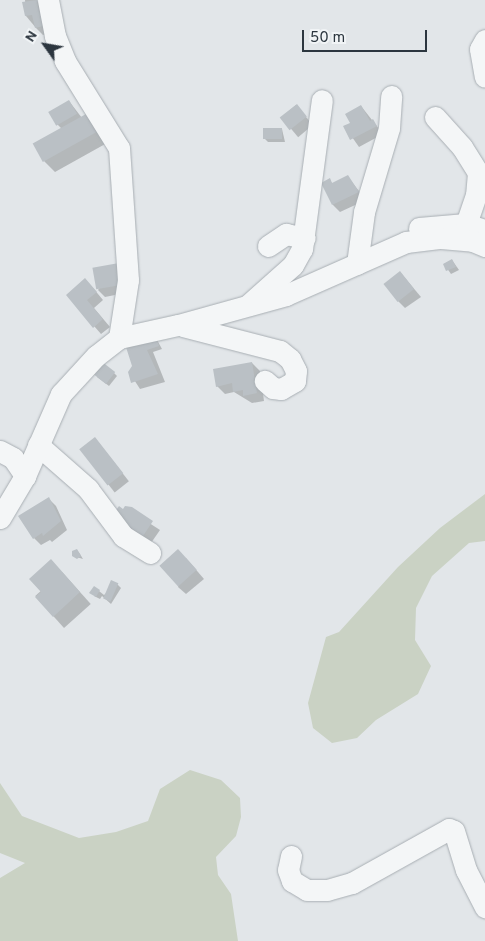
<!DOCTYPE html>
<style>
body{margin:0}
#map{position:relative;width:485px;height:941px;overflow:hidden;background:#e2e6e9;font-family:Overpass,sans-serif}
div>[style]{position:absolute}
.green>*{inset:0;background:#cad2c4}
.shadow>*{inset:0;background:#0003;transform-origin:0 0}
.building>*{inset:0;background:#bac0c5;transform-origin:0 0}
.roads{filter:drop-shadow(0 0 1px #a8aeb3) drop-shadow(0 0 1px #a8aeb3)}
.minor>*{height:21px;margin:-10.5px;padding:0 10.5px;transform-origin:10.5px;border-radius:10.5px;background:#f4f6f7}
span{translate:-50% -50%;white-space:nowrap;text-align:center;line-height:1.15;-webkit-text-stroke:5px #f1f4f6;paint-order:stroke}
.north{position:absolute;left:20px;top:20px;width:50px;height:50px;-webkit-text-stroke:4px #f1f4f6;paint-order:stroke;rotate:302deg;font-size:14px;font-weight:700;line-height:20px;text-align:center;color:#2c363f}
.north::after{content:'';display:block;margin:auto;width:18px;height:22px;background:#2c363f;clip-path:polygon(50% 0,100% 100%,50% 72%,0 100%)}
.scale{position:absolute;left:302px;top:30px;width:125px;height:22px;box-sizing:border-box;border:2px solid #2c363f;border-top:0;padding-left:6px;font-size:15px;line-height:18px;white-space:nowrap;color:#2c363f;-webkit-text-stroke:4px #f1f4f6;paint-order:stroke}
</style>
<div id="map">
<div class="green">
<div style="clip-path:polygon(485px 494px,485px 541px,469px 543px,432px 576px,416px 608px,415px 640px,431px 666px,418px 694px,376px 720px,357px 738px,332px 743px,313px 728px,308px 703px,326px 637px,339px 632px,398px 567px,440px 528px)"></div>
<div style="clip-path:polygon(190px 770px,221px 780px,240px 798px,241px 817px,236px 836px,216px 857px,218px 875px,231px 894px,238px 941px,0 941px,0 878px,25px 863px,0 853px,0 783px,22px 816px,79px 838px,116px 832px,148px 821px,160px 789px)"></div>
</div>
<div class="shadow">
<div style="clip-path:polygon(25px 0,36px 0,44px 8px,54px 33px,43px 35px,36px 28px,26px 16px)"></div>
<div style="clip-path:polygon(69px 101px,82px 118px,86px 116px,107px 143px,55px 172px,44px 161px,62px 129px,57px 124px)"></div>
<div style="left:296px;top:105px;width:26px;height:19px;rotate:50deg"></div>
<div style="clip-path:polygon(361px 106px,383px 134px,359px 147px,345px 127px,352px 123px)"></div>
<div style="clip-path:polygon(282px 129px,285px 142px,268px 142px,264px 138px)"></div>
<div style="clip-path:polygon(348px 177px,366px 200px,340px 212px,333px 205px,329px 180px,333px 184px)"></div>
<div style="clip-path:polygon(452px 260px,459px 270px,451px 274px,444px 264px)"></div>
<div style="clip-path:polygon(118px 264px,130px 292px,105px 297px,98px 290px)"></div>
<div style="clip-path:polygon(400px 272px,421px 297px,405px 308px,398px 301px)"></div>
<div style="clip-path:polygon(93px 288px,103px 300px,94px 308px,110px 327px,101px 334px,67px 295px)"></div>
<div style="clip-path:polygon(156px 338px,162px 349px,153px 352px,165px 382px,140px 389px,129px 372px)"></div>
<div style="clip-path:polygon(252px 363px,260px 371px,264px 401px,252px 403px,234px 392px,225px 394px,217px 386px)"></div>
<div style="clip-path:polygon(114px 373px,117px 376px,109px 386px,97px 377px)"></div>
<div style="left:95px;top:438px;width:55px;height:18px;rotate:52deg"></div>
<div style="clip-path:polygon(48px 498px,56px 506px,67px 530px,52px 542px,50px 540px,41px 545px,34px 538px)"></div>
<div style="clip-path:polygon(126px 508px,160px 530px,151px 543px,122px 523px)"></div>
<div style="clip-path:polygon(77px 550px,80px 554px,83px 559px,73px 556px)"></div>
<div style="clip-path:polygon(186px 558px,204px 579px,186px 594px,178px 587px)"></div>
<div style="left:62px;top:572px;width:43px;height:36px;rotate:48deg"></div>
<div style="clip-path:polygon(117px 584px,121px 588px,111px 604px,102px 596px,100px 599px,94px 596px,99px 591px,104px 595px)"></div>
</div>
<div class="building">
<div style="clip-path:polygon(37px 0,39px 12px,44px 11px,47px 25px,35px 28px,32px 15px,25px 16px,22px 2px)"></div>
<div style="left:69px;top:100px;width:16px;height:24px;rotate:60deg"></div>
<div style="left:297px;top:104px;width:16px;height:22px;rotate:52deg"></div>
<div style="clip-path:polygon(361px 105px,370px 121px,373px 119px,377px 126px,350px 140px,343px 126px,350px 123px,345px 114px)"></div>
<div style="left:86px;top:114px;width:21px;height:61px;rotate:61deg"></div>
<div style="left:263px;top:128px;width:19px;height:11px"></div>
<div style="clip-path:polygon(348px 175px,359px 192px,332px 205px,321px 183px,330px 178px,332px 183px)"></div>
<div style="clip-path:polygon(452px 259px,456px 267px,446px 271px,443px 264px)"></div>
<div style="left:119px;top:263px;width:22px;height:27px;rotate:80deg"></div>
<div style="left:400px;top:271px;width:23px;height:21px;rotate:52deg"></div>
<div style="clip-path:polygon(85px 278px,97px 292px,87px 300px,103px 319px,93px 328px,66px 295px)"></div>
<div style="clip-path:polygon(156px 337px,159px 346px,147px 350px,158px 374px,131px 383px,128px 372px,132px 366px,125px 344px)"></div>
<div style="left:101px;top:361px;width:18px;height:15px;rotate:38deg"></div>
<div style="clip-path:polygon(252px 362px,257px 393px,243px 396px,243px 390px,233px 392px,232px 383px,216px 387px,213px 369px)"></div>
<div style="left:95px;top:437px;width:46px;height:20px;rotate:52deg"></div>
<div style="clip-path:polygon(49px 497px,61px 521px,43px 536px,42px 533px,33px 539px,18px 516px)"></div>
<div style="clip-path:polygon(119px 506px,123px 509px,125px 506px,132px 507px,153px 521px,143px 536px,112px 516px)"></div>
<div style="clip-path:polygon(77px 549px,81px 556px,77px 559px,72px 556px,72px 551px)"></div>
<div style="left:178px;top:549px;width:28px;height:25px;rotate:48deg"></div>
<div style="clip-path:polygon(51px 559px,80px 592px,53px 617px,35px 597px,41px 592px,29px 579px)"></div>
<div style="left:111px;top:580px;width:8px;height:20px;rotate:23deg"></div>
<div style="clip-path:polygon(94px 586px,100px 590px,96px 597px,89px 593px)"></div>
</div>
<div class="roads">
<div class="minor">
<div style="left:48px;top:0;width:37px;rotate:79deg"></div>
<div style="left:55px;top:36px;width:27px;rotate:68deg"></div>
<div style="left:65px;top:61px;width:102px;rotate:58.2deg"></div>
<div style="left:119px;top:148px;width:132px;rotate:86.1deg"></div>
<div style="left:128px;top:280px;width:59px;rotate:98.8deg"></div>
<div style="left:485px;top:40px;width:10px;rotate:119deg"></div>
<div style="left:480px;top:49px;width:28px;rotate:80deg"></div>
<div style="left:435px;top:117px;width:40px;rotate:48deg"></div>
<div style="left:462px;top:147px;width:31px;rotate:58deg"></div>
<div style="left:478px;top:173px;width:22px;rotate:95deg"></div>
<div style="left:476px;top:195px;width:31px;rotate:109deg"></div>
<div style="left:419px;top:228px;width:47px;rotate:-4.9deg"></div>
<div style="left:466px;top:224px;width:20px;rotate:18deg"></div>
<div style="left:268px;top:246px;width:22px;rotate:-34deg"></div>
<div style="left:286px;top:234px;width:19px;rotate:12deg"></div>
<div style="left:357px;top:264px;width:52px;rotate:-82.3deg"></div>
<div style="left:364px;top:212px;width:88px;rotate:-73.4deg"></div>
<div style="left:389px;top:128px;width:32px;rotate:-86deg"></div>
<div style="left:248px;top:305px;width:60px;rotate:-41.6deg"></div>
<div style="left:293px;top:265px;width:18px;rotate:-61deg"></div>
<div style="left:302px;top:249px;width:150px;rotate:-82.4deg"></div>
<div style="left:183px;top:326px;width:100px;rotate:14.5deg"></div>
<div style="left:280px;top:351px;width:13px;rotate:39deg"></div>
<div style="left:290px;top:359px;width:13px;rotate:63deg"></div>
<div style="left:296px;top:371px;width:10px;rotate:96deg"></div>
<div style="left:295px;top:381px;width:16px;rotate:150deg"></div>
<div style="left:281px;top:389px;width:8px;rotate:-173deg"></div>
<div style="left:273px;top:388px;width:11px;rotate:-139deg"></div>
<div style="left:38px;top:445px;width:67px;rotate:41.3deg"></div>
<div style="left:88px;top:489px;width:59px;rotate:53.3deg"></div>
<div style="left:123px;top:536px;width:32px;rotate:32deg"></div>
<div style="left:0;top:451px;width:15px;rotate:28deg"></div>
<div style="left:13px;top:458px;width:22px;rotate:56deg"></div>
<div style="left:0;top:518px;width:49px;rotate:-59.2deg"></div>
<div style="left:25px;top:476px;width:90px;rotate:-66.3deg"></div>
<div style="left:61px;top:394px;width:52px;rotate:-47.4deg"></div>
<div style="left:96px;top:356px;width:29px;rotate:-38deg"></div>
<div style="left:119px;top:338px;width:60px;rotate:-12.4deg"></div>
<div style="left:178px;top:325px;width:112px;rotate:-15.5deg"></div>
<div style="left:286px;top:295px;width:131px;rotate:-23.8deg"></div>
<div style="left:406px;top:242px;width:35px;rotate:-7deg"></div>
<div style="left:441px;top:238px;width:32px;rotate:5deg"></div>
<div style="left:473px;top:241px;width:13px;rotate:23deg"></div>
<div style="left:291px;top:856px;width:14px;rotate:102deg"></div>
<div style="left:288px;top:870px;width:12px;rotate:70deg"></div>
<div style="left:292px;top:881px;width:17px;rotate:31deg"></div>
<div style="left:307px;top:890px;width:20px"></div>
<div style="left:327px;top:890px;width:26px;rotate:-16deg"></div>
<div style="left:352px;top:883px;width:111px;rotate:-29.1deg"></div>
<div style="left:449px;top:829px;width:5px;rotate:22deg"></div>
<div style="left:454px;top:831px;width:41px;rotate:72.9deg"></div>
<div style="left:466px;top:870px;width:42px;rotate:62.8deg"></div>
</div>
</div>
<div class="north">N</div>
<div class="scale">50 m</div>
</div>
